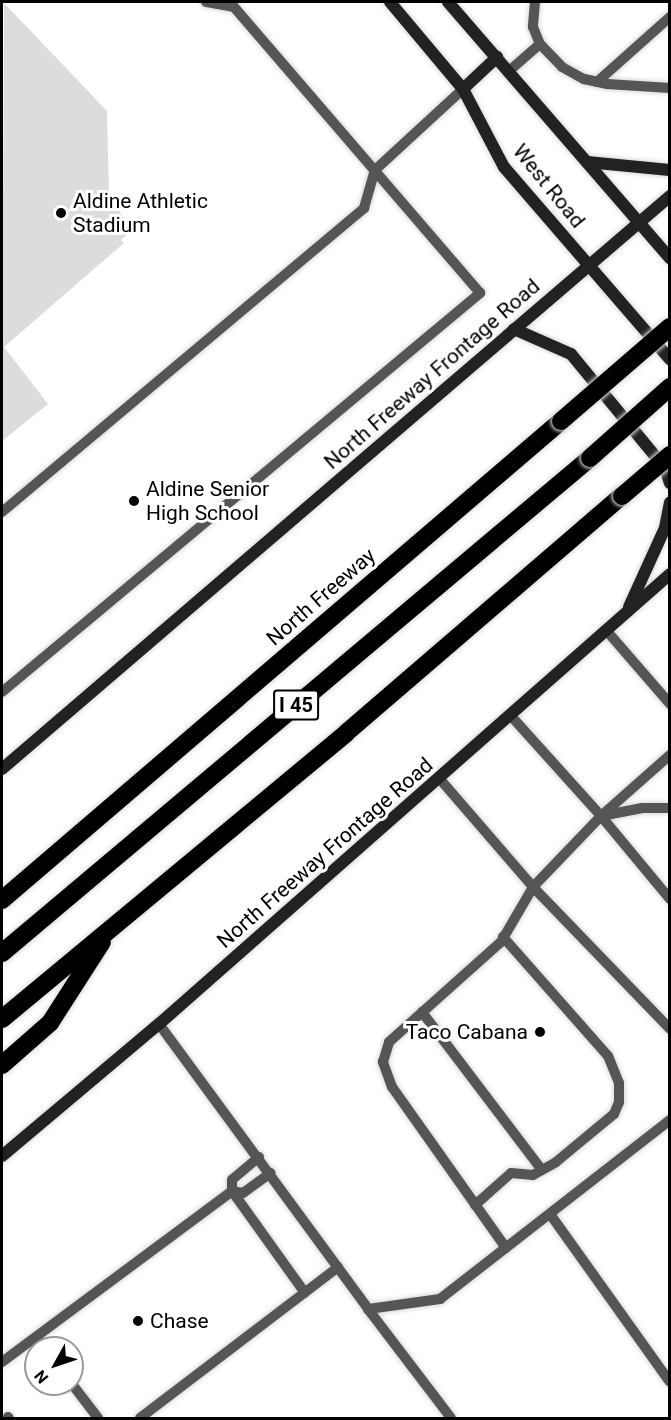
<!DOCTYPE html>
<style>
body{margin:0}
#map{position:relative;width:671px;height:1420px;overflow:hidden;background:#fff;font-family:Roboto,sans-serif}
div>[style]{position:absolute}
.green>*{inset:0;background:#dcdcdc}
.roads{filter:drop-shadow(0 0 2px #dbdbdb) drop-shadow(0 0 2px #dbdbdb)}
.service>*{height:10px;margin:-5px;padding:0 5px;transform-origin:5px;border-radius:5px;background:#555}
.secondary>*{height:12px;margin:-6px;padding:0 6px;transform-origin:6px;border-radius:6px;background:#222}
.motorway>*{height:18px;margin:-9px;padding:0 9px;transform-origin:9px;border-radius:9px;background:#000}
.bridges{filter:drop-shadow(0 0 2px #dbdbdb) drop-shadow(0 0 2px #dbdbdb)}
.motorway-bridge>*{height:18px;margin:-9px;padding:0 9px;transform-origin:9px;border-radius:9px;background:#000}
.dots>*{width:16px;height:16px;translate:-50% -50%;box-sizing:border-box;border:3px solid #fff;border-radius:50%}
span{translate:-50% -50%;white-space:nowrap;text-align:center;line-height:1.15;-webkit-text-stroke:6px #fff;paint-order:stroke}
.shield-label span{padding:2px 4px;background:#fff;border:2px solid;border-radius:4px;-webkit-text-stroke-width:0}
.shield-label{font-size:20px;color:#000;font-weight:700}
.street-label{font-size:21px;color:#000}
.poi-label{font-size:21px;color:#000}
.left{translate:0 -50%;text-align:left}
.right{translate:-100% -50%;text-align:right}
.frame{position:absolute;inset:0;border:3px solid #000;pointer-events:none}
.north{position:absolute;left:24px;top:1336px;width:60px;height:60px;box-sizing:border-box;background:#fff;border:2px solid #999;border-radius:50%;rotate:230deg;font-size:16px;font-weight:700;line-height:24px;text-align:center;color:#000}
.north::after{content:'';display:block;margin:auto;width:21px;height:27px;background:#000;clip-path:polygon(50% 0,100% 100%,50% 72%,0 100%)}
</style>
<div id="map">
<div class="green">
<div style="clip-path:polygon(4px 3px,107px 111px,109px 196px,132px 230px,121px 240px,124px 243px,4px 347px,48px 404px,2px 441px)"></div>
</div>
<div class="roads">
<div class="service">
<div style="left:206px;top:2px;width:28px;rotate:10deg"></div>
<div style="left:535px;top:2px;width:25px;rotate:95deg"></div>
<div style="left:533px;top:27px;width:18px;rotate:68deg"></div>
<div style="left:540px;top:44px;width:32px;rotate:46deg"></div>
<div style="left:562px;top:67px;width:25px;rotate:29deg"></div>
<div style="left:584px;top:79px;width:24px;rotate:12deg"></div>
<div style="left:607px;top:84px;width:63px;rotate:3.6deg"></div>
<div style="left:509px;top:71px;width:41px;rotate:-41.1deg"></div>
<div style="left:597px;top:82px;width:98px;rotate:-41.7deg"></div>
<div style="left:2px;top:512px;width:473px;rotate:-40deg"></div>
<div style="left:364px;top:208px;width:40px;rotate:-74deg"></div>
<div style="left:375px;top:170px;width:120px;rotate:-42.6deg"></div>
<div style="left:606px;top:630px;width:98px;rotate:49.1deg"></div>
<div style="left:2px;top:692px;width:623px;rotate:-39.85deg"></div>
<div style="left:480px;top:293px;width:384px;rotate:-130.7deg"></div>
<div style="left:439px;top:778px;width:144px;rotate:49.2deg"></div>
<div style="left:533px;top:887px;width:197px;rotate:46deg"></div>
<div style="left:601px;top:816px;width:108px;rotate:50.3deg"></div>
<div style="left:601px;top:816px;width:92px;rotate:-41.5deg"></div>
<div style="left:601px;top:816px;width:42px;rotate:-11deg"></div>
<div style="left:642px;top:808px;width:28px"></div>
<div style="left:422px;top:1012px;width:198px;rotate:52.8deg"></div>
<div style="left:159px;top:1024px;width:353px;rotate:53.7deg"></div>
<div style="left:368px;top:1309px;width:73px;rotate:-7.9deg"></div>
<div style="left:440px;top:1299px;width:291px;rotate:-37.9deg"></div>
<div style="left:259px;top:1157px;width:35px;rotate:140deg"></div>
<div style="left:232px;top:1180px;width:11px;rotate:90deg"></div>
<div style="left:232px;top:1191px;width:125px;rotate:54.4deg"></div>
<div style="left:475px;top:1205px;width:48px;rotate:-41.6deg"></div>
<div style="left:511px;top:1173px;width:22px;rotate:5deg"></div>
<div style="left:533px;top:1175px;width:26px;rotate:-29deg"></div>
<div style="left:556px;top:1162px;width:75px;rotate:-39.6deg"></div>
<div style="left:614px;top:1114px;width:13px;rotate:-67deg"></div>
<div style="left:619px;top:1102px;width:19px;rotate:-90deg"></div>
<div style="left:619px;top:1083px;width:29px;rotate:-112deg"></div>
<div style="left:608px;top:1056px;width:159px;rotate:-131.4deg"></div>
<div style="left:550px;top:1214px;width:206px;rotate:54.5deg"></div>
<div style="left:506px;top:1248px;width:197px;rotate:-125.3deg"></div>
<div style="left:392px;top:1087px;width:27px;rotate:-110deg"></div>
<div style="left:383px;top:1062px;width:21px;rotate:-73deg"></div>
<div style="left:389px;top:1042px;width:150px;rotate:-41.8deg"></div>
<div style="left:501px;top:942px;width:64px;rotate:-59.8deg"></div>
<div style="left:533px;top:887px;width:98px;rotate:-46.2deg"></div>
<div style="left:601px;top:816px;width:136px;rotate:-132deg"></div>
<div style="left:368px;top:1309px;width:137px;rotate:52.7deg"></div>
<div style="left:36px;top:1337px;width:14px;rotate:54deg"></div>
<div style="left:2px;top:1362px;width:287px;rotate:-36.6deg"></div>
<div style="left:232px;top:1191px;width:11px;rotate:10deg"></div>
<div style="left:243px;top:1193px;width:34px;rotate:-36deg"></div>
<div style="left:72px;top:1384px;width:43px;rotate:52.6deg"></div>
<div style="left:8px;top:1417px;width:1px;rotate:45deg"></div>
<div style="left:140px;top:1418px;width:249px;rotate:-37.3deg"></div>
</div>
<div class="secondary">
<div style="left:390px;top:2px;width:114px;rotate:50deg"></div>
<div style="left:463px;top:89px;width:88px;rotate:62.3deg"></div>
<div style="left:504px;top:167px;width:254px;rotate:49.2deg"></div>
<div style="left:448px;top:2px;width:339px;rotate:49.1deg"></div>
<div style="left:463px;top:89px;width:47px;rotate:-43.3deg"></div>
<div style="left:587px;top:162px;width:83px;rotate:5.5deg"></div>
<div style="left:514px;top:329px;width:62px;rotate:23.7deg"></div>
<div style="left:571px;top:354px;width:148px;rotate:50.5deg"></div>
<div style="left:665px;top:468px;width:16px;rotate:72deg"></div>
<div style="left:629px;top:607px;width:87px;rotate:-65.5deg"></div>
<div style="left:665px;top:528px;width:26px;rotate:-79deg"></div>
<div style="left:2px;top:769px;width:880px;rotate:-40.62deg"></div>
<div style="left:2px;top:1156px;width:205px;rotate:-40.1deg"></div>
<div style="left:159px;top:1024px;width:681px;rotate:-41.37deg"></div>
</div>
<div class="motorway">
<div style="left:2px;top:900px;width:736px;rotate:-40.59deg"></div>
<div style="left:2px;top:953px;width:769px;rotate:-40.09deg"></div>
<div style="left:2px;top:1019px;width:447px;rotate:-39.7deg"></div>
<div style="left:346px;top:733px;width:364px;rotate:-40.7deg"></div>
<div style="left:2px;top:1065px;width:64px;rotate:-41.2deg"></div>
<div style="left:50px;top:1023px;width:96px;rotate:-57.3deg"></div>
</div>
</div>
<div class="bridges">
<div class="motorway-bridge">
<div style="left:561px;top:421px;width:144px;rotate:-40.8deg"></div>
<div style="left:590px;top:458px;width:107px;rotate:-41.6deg"></div>
<div style="left:622px;top:496px;width:63px;rotate:-40.5deg"></div>
</div>
</div>
<div class="dots">
<div style="left:61px;top:213px;background:#000"></div>
<div style="left:134px;top:501px;background:#000"></div>
<div style="left:540px;top:1032px;background:#000"></div>
<div style="left:138px;top:1321px;background:#000"></div>
</div>
<div class="shield-label">
<span style="left:296px;top:705px">I 45</span>
</div>
<div class="street-label">
<span style="left:549px;top:186px;rotate:51deg">West Road</span>
<span style="left:432px;top:374px;rotate:-41deg">North Freeway Frontage Road</span>
<span style="left:321px;top:597px;rotate:-41deg">North Freeway</span>
<span style="left:325px;top:853px;rotate:-41deg">North Freeway Frontage Road</span>
</div>
<div class="poi-label">
<span class="left" style="left:73px;top:213px">Aldine Athletic<br>Stadium</span>
<span class="left" style="left:146px;top:501px">Aldine Senior<br>High School</span>
<span class="right" style="left:528px;top:1032px">Taco Cabana</span>
<span class="left" style="left:150px;top:1321px">Chase</span>
</div>
<div class="frame"></div>
<div class="north">N</div>
</div>
